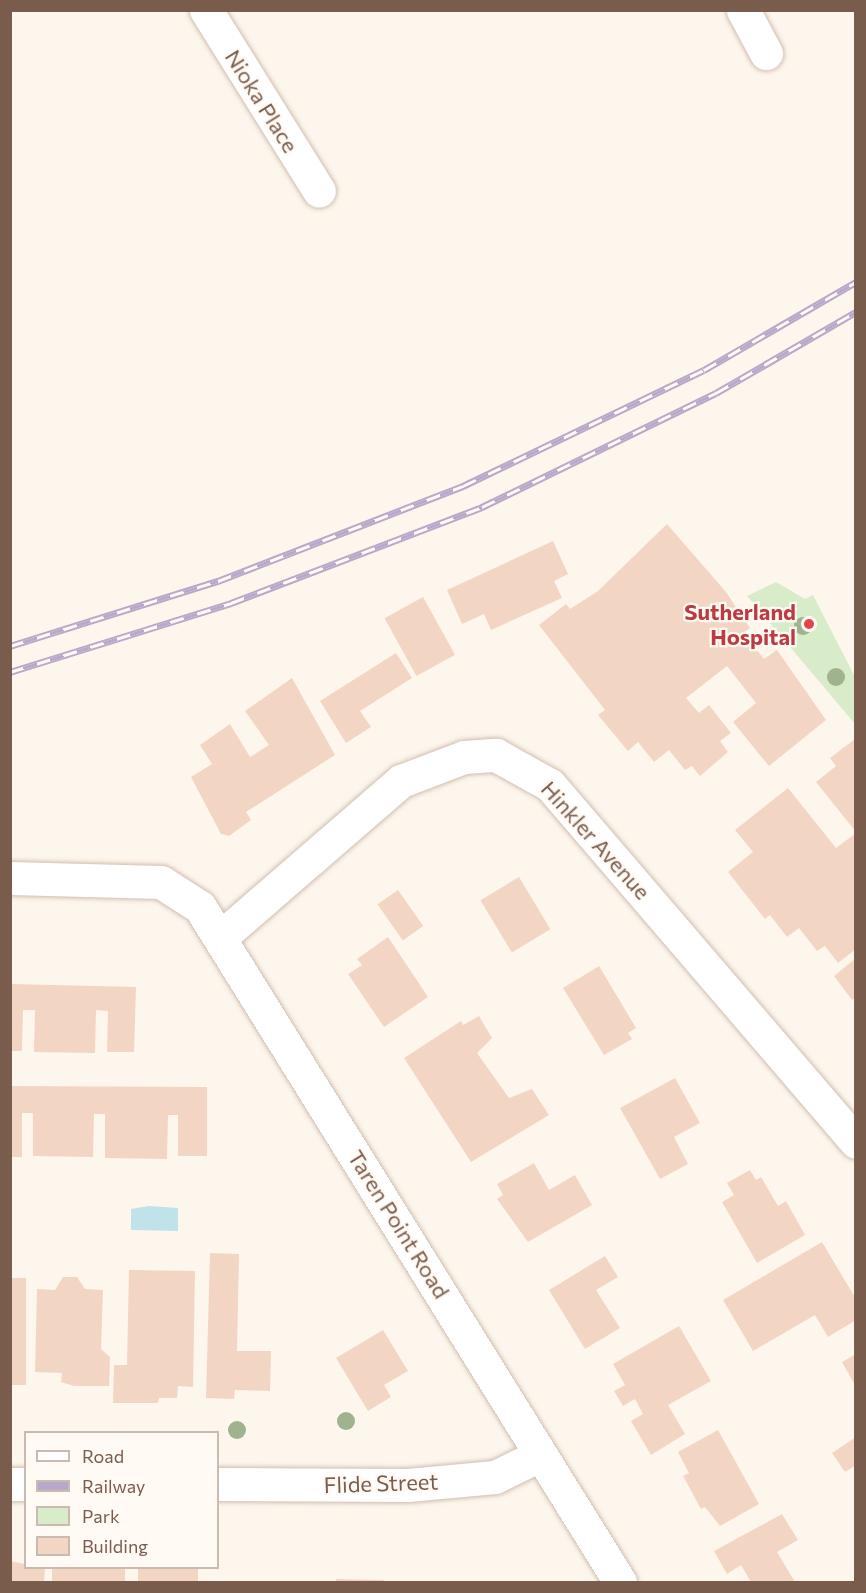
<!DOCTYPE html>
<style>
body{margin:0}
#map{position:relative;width:866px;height:1593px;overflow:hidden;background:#fdf6ec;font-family:Commissioner,sans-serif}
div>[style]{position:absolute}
.green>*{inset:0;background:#d8ecc9}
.water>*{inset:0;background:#bfe3e8}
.building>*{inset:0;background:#f3d5c3;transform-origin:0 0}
.roads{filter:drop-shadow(0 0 2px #d1beb0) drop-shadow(0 0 2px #d1beb0)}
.minor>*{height:33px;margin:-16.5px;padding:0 16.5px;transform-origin:16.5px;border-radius:16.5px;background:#fff}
.rail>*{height:7px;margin-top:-3.5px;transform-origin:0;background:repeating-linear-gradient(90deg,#fffaf3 0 14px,#b9a8c9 0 28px);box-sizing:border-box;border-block:2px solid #b9a8c9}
.trees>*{width:18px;height:18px;margin:-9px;border-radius:50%;background:#a0b28e}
.dots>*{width:16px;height:16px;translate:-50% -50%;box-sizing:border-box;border:3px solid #fffaf3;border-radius:50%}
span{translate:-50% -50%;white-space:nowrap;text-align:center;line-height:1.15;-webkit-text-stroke:4.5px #fffaf3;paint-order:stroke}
.street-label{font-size:22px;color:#7a5c4d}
.health-label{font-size:22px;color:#be3a42;font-weight:700}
.right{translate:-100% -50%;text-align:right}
.frame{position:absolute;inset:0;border:12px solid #7a5c4d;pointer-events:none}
.legend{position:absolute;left:24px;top:1431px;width:195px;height:138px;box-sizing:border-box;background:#fffaf3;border:2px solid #cabbb1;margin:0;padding:8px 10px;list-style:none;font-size:18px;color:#7a5c4d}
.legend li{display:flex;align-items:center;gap:12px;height:30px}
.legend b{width:30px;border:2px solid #cabbb1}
</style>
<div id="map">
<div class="green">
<div style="clip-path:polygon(776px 582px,805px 599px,813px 595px,855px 677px,855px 724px,747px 596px)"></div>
</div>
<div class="water">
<div style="clip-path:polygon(149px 1206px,178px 1208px,178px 1231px,131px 1230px,131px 1209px)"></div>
</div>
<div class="building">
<div style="clip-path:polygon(667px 524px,726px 592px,750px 628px,743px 633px,764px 659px,777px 650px,826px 720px,769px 766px,733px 722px,756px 703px,727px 666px,686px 698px,699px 713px,709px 705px,731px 733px,720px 741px,728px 752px,700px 776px,692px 766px,685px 770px,669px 750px,654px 762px,638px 742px,628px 751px,598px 715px,605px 710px,539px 625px,566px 604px,570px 609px,598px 591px)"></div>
<div style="clip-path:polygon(553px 541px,568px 574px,554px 581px,562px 598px,491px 630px,484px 614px,462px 624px,447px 590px)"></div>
<div style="left:423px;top:597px;width:66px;height:44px;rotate:61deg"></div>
<div style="clip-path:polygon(396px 653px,412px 678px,360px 711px,371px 727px,346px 743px,320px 701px)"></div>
<div style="clip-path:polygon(292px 678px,335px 755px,246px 812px,251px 820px,229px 836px,221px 834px,191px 777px,212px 764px,200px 745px,230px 724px,250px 757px,269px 745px,245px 711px)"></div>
<div style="clip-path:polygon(855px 739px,856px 740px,856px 832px,816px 782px,836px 766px,830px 758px)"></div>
<div style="clip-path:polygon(788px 788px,836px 848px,856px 833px,856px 949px,838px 963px,825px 946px,817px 951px,799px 928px,787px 937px,770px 915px,765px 919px,728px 872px,753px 852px,735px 830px)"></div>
<div style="left:519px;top:877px;width:61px;height:45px;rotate:59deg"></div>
<div style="left:398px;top:890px;width:44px;height:25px;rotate:55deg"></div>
<div style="clip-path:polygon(388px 937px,428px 997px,384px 1027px,348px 974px,362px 965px,357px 959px)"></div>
<div style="clip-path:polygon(856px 958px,856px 997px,852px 1000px,834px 976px)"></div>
<div style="clip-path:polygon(599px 966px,636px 1028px,628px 1033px,632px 1039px,604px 1055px,563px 988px)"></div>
<div style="clip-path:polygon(10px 984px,136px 987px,134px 1052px,107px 1052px,108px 1011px,96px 1010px,95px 1053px,34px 1052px,35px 1010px,23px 1010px,22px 1051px,10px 1051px)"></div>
<div style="clip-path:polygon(479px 1016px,492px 1038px,477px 1053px,509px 1098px,532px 1089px,549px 1115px,471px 1162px,404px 1058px,461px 1021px,463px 1025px)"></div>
<div style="clip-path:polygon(675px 1078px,700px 1123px,674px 1137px,688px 1164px,660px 1179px,620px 1108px)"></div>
<div style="clip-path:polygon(10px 1086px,207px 1087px,207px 1156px,178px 1156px,178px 1115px,168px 1115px,167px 1159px,105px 1158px,105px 1114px,94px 1114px,93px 1157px,33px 1156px,33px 1113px,22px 1113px,22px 1157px,10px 1157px)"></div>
<div style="clip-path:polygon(534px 1163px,549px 1190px,575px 1175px,592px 1205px,528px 1242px,497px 1199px,503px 1195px,497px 1184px)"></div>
<div style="clip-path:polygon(750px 1170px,756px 1180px,761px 1177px,778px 1206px,786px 1201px,805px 1235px,757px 1263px,722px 1202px,734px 1195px,727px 1183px)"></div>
<div style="clip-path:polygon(822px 1242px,856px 1299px,856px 1320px,828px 1337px,815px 1315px,753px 1351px,723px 1300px)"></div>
<div style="clip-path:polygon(210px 1253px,239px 1254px,237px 1351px,271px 1351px,270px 1391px,235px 1390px,234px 1399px,206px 1398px)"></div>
<div style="clip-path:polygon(605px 1256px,618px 1277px,596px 1290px,620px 1328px,585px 1349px,549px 1290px)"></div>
<div style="clip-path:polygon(129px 1270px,195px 1271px,193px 1387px,178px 1386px,177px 1398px,159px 1398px,158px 1403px,113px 1403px,114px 1365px,127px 1365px)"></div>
<div style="clip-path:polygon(63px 1277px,77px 1277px,85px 1289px,103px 1290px,101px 1349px,110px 1357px,109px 1386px,74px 1386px,61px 1382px,62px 1373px,35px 1372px,37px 1289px,55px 1290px)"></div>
<div style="left:10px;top:1278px;width:16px;height:107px"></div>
<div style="clip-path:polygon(679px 1326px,711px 1381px,668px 1405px,685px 1434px,651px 1455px,631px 1421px,643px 1414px,635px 1399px,623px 1406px,614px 1391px,625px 1385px,613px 1364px)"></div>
<div style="clip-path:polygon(383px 1330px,408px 1371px,384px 1385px,391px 1397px,368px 1411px,336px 1358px)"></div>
<div style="clip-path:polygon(856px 1354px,856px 1387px,842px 1362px)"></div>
<div style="clip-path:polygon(718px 1430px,759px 1504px,720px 1526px,705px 1507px,701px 1509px,683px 1476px,689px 1473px,678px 1452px)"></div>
<div style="clip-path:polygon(856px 1437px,856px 1465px,845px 1472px,832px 1453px)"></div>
<div style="clip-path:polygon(782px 1514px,798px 1540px,777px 1552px,795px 1582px,751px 1582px,741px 1565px,727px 1574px,714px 1551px)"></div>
<div style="clip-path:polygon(10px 1561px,45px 1568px,44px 1582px,10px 1582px)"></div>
<div style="left:52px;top:1568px;width:73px;height:14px"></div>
<div style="left:138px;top:1569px;width:60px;height:13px"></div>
<div style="clip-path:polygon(336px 1579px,384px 1580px,384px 1582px,336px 1582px)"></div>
</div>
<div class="roads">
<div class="minor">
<div style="left:206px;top:10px;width:213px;rotate:58deg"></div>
<div style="left:743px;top:10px;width:49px;rotate:61.9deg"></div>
<div style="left:10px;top:878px;width:151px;rotate:1.5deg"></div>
<div style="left:161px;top:882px;width:46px;rotate:32.7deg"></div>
<div style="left:200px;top:907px;width:795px;rotate:58.11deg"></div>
<div style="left:222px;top:936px;width:237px;rotate:-40.9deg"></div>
<div style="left:401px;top:781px;width:67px;rotate:-20.9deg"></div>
<div style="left:464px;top:757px;width:32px;rotate:-4deg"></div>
<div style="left:496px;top:755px;width:62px;rotate:29.1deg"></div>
<div style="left:550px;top:785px;width:470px;rotate:49.4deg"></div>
<div style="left:10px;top:1484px;width:16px"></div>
<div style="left:218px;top:1484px;width:190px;rotate:0.3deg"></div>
<div style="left:408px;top:1485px;width:87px;rotate:-5.3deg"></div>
<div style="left:495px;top:1477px;width:50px;rotate:-26.1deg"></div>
</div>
</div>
<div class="rail">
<div style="left:10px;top:646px;width:218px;rotate:-17.4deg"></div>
<div style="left:218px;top:581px;width:263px;rotate:-21.2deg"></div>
<div style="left:463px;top:486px;width:267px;rotate:-25.7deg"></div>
<div style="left:704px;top:370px;width:176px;rotate:-30.1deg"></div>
<div style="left:10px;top:672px;width:232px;rotate:-17.3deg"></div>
<div style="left:231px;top:603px;width:269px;rotate:-20.9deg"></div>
<div style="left:482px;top:507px;width:260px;rotate:-26deg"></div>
<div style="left:716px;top:393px;width:162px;rotate:-30.1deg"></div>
</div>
<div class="trees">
<div style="left:803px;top:626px"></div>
<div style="left:836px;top:677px"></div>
<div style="left:346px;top:1421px"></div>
<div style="left:237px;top:1430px"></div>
</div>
<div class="dots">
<div style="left:809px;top:624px;background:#e0444e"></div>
</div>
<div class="street-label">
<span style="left:262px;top:101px;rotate:58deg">Nioka Place</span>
<span style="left:596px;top:840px;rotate:48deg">Hinkler Avenue</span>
<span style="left:399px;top:1224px;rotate:58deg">Taren Point Road</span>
<span style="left:381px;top:1483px;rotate:-2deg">Flide Street</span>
</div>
<div class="health-label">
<span class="right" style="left:796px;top:624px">Sutherland<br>Hospital</span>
</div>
<div class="frame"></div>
<ul class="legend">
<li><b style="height:8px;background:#fff"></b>Road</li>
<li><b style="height:8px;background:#b9a8c9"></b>Railway</li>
<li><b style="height:16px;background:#d8ecc9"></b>Park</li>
<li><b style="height:16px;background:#f3d5c3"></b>Building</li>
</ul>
</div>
